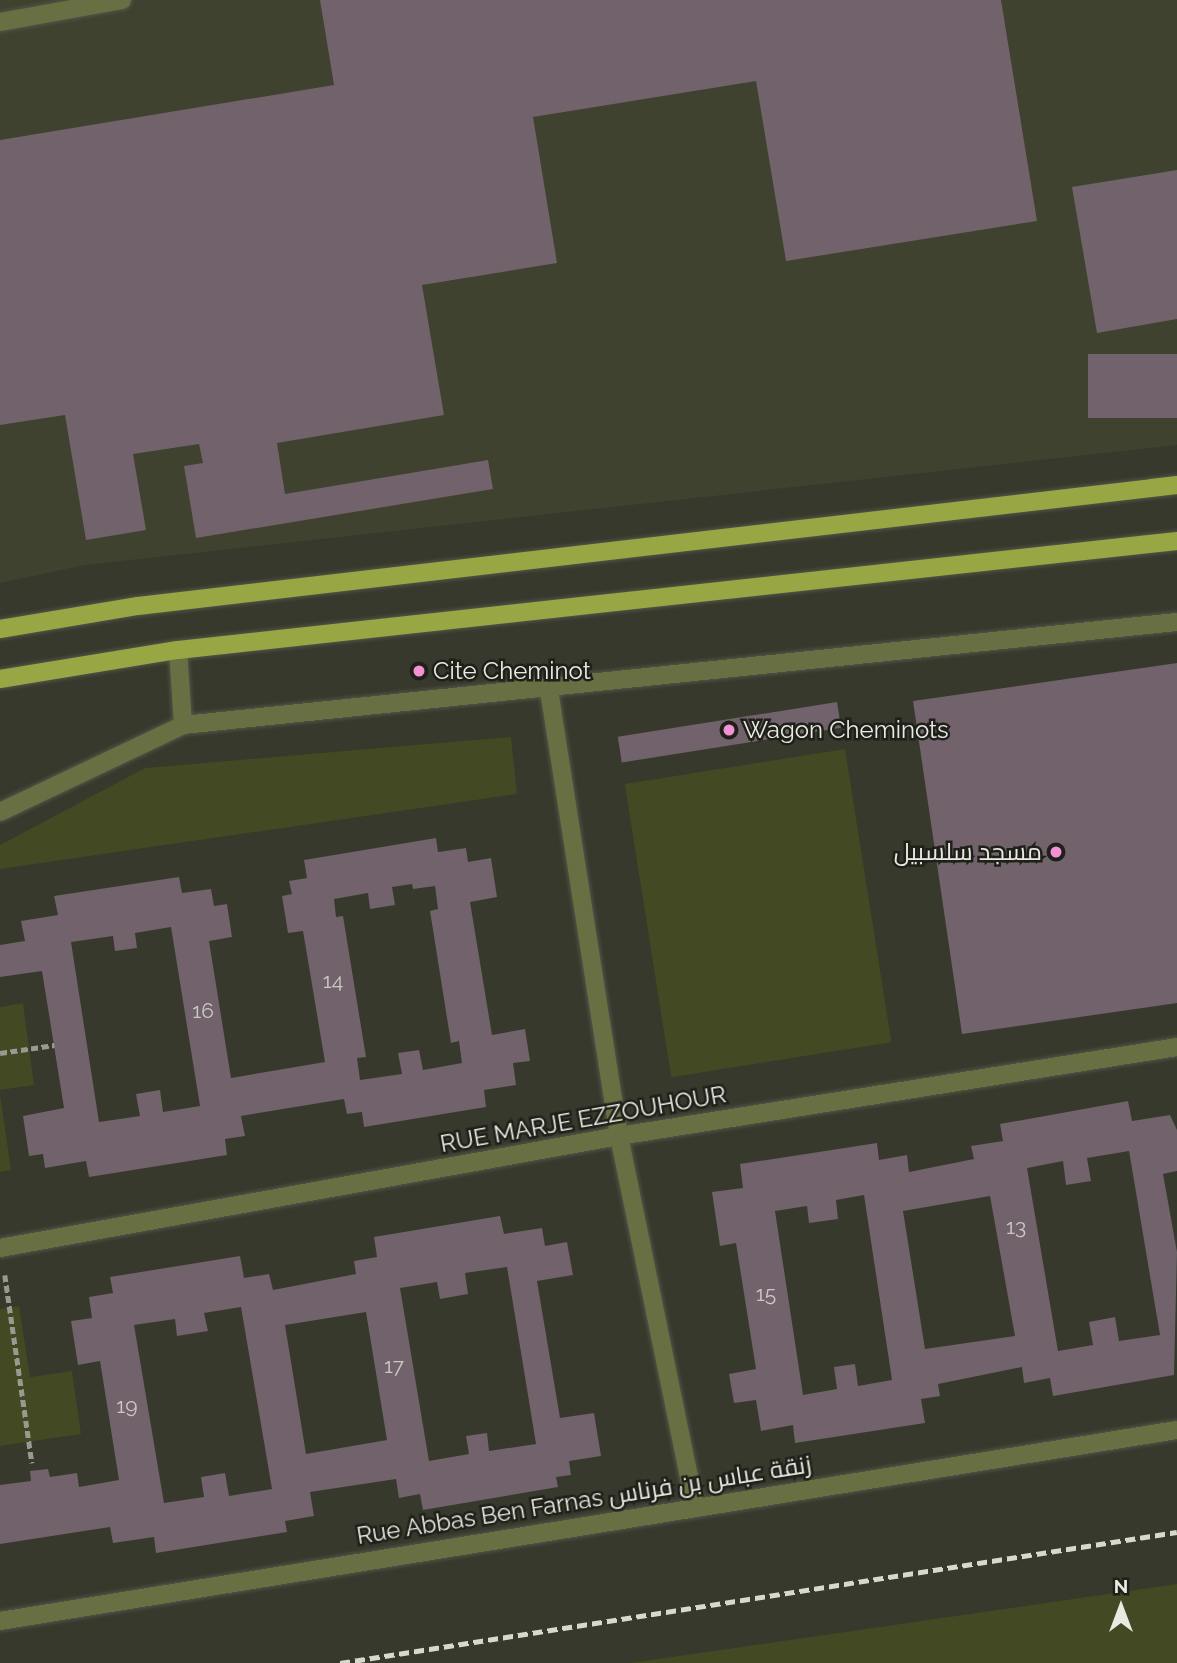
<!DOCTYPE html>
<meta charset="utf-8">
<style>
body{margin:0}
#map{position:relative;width:1177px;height:1663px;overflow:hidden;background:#36392b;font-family:Raleway,Cairo,sans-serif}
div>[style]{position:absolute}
.built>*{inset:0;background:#3e422e}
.green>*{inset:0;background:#424923;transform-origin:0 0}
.building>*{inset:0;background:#71626b;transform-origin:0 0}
.path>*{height:4.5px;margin-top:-2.25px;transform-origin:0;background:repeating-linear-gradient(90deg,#989a8f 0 7px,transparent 0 10.5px)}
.roads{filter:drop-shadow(0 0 2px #535548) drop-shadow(0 0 2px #535548)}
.minor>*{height:18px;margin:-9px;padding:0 9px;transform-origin:9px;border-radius:9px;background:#687043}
.major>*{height:18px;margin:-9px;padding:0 9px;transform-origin:9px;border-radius:9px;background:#98a644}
.rail>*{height:5px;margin-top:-2.5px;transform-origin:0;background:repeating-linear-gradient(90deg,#d7d9cf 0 10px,transparent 0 15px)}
.dots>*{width:19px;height:19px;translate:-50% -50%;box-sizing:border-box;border:4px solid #1e2019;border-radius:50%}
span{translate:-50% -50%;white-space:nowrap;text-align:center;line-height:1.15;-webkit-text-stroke:5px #1e2019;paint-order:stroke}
.number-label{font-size:21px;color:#cbc9c4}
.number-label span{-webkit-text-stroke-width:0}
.poi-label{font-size:24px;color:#e9ebe2}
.left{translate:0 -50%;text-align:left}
.right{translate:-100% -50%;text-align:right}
.street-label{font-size:24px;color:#e9ebe2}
.north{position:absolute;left:1086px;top:1572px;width:70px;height:70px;-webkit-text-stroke:5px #1e2019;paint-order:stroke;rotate:0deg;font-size:19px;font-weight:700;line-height:28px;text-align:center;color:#e9ebe2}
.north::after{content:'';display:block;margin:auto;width:24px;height:32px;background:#e9ebe2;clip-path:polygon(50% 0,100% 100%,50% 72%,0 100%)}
</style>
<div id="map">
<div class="built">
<div style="clip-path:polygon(0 0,1177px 0,1177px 445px,85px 565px,0 583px)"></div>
</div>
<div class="green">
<div style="clip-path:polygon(511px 737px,517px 794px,0 869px,0 845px,145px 768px)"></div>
<div style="left:845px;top:749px;width:297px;height:223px;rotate:81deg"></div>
<div style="clip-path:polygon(23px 1003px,34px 1085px,0 1090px,0 1007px)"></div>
<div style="clip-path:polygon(0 1094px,11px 1170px,0 1172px)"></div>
<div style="clip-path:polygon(19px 1306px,30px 1377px,72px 1371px,81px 1434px,0 1446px,0 1309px)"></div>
<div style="clip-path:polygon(1177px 1584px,1177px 1663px,630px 1663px)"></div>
</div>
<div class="building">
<div style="clip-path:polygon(320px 0,1001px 0,1037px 221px,786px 261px,756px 81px,533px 117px,557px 263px,422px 285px,444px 415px,277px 443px,285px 494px,488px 460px,493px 489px,196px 538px,184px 466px,203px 463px,199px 444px,133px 454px,146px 530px,86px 540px,65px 415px,0 425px,0 140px,334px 85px)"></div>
<div style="clip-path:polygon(1177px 170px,1177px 319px,1097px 333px,1072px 187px)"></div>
<div style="left:1177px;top:354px;width:64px;height:89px;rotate:90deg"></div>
<div style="clip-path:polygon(1177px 663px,1177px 1003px,962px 1034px,913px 701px)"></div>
<div style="left:837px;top:702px;width:26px;height:222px;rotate:81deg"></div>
<div style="clip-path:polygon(evenodd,436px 838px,438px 852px,466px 848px,468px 862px,491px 858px,497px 897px,470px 902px,492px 1035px,525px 1029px,530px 1061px,513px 1063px,516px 1085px,484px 1090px,486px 1107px,364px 1127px,362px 1112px,347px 1114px,344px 1099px,241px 1116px,245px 1136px,225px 1139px,227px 1155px,89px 1177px,86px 1161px,45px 1168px,43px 1154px,29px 1156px,23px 1116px,64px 1108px,42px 971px,0 977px,0 945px,25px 941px,21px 921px,58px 915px,54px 896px,179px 877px,182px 893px,211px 889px,214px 906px,227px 904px,232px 937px,209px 941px,231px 1078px,325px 1062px,303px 931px,288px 933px,282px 896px,292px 894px,289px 881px,307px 878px,304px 860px,436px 838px,412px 884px,413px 889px,435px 886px,438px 909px,430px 911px,451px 1043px,459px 1041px,462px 1063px,423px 1070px,419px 1050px,398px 1053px,402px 1074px,360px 1080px,357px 1058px,366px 1057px,343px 916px,336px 917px,334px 899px,368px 893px,370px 909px,395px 905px,392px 887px,412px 884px,436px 838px,171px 927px,200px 1106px,163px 1112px,160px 1090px,136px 1094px,140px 1116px,99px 1122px,71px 942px,113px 936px,115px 951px,137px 948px,135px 933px,171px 927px)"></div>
<div style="clip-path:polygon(evenodd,1128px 1101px,1132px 1121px,1170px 1115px,1177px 1130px,1177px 1171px,1163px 1174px,1177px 1252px,1174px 1375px,1053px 1396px,1050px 1378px,1024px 1383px,1022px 1367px,938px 1384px,940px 1396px,921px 1399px,925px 1423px,795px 1443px,793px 1425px,761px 1431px,756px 1400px,734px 1403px,729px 1374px,756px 1369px,736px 1243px,720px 1246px,712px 1192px,743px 1188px,740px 1164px,877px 1143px,879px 1160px,907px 1155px,909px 1172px,974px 1159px,971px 1146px,1003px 1141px,1000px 1124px,1128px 1101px,1129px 1151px,1160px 1335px,1119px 1341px,1115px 1317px,1089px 1322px,1093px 1345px,1058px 1351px,1027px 1168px,1063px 1161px,1066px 1185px,1091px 1181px,1087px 1158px,1129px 1151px,1128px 1101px,864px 1195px,892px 1380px,858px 1386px,855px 1364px,834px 1367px,837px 1389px,803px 1395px,775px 1211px,807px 1206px,809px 1223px,838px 1219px,836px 1200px,864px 1195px,1128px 1101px,990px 1196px,1015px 1336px,925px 1349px,903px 1211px,990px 1196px)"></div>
<div style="clip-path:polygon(evenodd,500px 1216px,504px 1234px,542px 1228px,545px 1246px,567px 1242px,573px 1275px,537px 1281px,560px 1418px,594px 1413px,601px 1456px,569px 1461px,571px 1475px,556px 1477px,558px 1487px,423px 1510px,420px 1494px,399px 1498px,396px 1479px,310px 1492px,314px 1516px,285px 1521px,287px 1532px,156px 1553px,154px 1537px,113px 1543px,110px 1527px,0 1544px,0 1485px,31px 1481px,30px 1471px,48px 1469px,50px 1477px,77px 1473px,79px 1487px,119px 1480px,100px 1361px,78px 1365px,71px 1321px,92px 1318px,89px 1297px,113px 1293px,110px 1277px,240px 1256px,244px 1278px,269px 1274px,273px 1290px,356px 1274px,354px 1261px,377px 1257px,374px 1237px,500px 1216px,507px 1267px,536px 1444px,489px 1451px,487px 1433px,466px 1436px,469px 1454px,429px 1461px,400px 1288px,437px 1282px,440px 1299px,468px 1294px,465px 1273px,507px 1267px,500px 1216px,241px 1307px,272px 1489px,229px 1496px,225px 1473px,201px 1477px,204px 1497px,164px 1503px,134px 1325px,175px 1319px,177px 1336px,208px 1331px,204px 1313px,241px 1307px,500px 1216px,366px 1312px,387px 1440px,306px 1454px,285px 1325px,366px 1312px)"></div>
</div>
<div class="path">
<div style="left:0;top:1053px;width:55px;rotate:-8.4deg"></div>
<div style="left:5px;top:1275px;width:190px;rotate:81.8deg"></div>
</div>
<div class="roads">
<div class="minor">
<div style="left:0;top:22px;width:124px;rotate:-10.2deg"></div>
<div style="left:549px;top:690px;width:451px;rotate:81.1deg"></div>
<div style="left:619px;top:1136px;width:379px;rotate:78.4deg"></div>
<div style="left:183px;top:725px;width:999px;rotate:-5.92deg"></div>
<div style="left:0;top:812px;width:203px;rotate:-25.4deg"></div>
<div style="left:183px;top:725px;width:75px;rotate:-93.8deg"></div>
<div style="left:0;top:1248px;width:629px;rotate:-10.26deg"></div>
<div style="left:619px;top:1136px;width:565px;rotate:-9.06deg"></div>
<div style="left:0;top:1621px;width:1192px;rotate:-9.22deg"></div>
</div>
<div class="major">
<div style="left:0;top:629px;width:140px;rotate:-9.5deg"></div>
<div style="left:138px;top:606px;width:1046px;rotate:-6.64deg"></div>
<div style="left:0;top:679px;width:180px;rotate:-9.3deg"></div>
<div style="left:178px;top:650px;width:1005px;rotate:-6.23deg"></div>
</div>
</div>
<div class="rail">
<div style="left:340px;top:1663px;width:847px;rotate:-8.9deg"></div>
</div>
<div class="dots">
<div style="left:419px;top:671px;background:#f491d4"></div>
<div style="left:729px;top:730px;background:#f491d4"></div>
<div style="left:1056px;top:852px;background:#f491d4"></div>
</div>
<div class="number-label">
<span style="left:333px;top:981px">14</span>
<span style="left:203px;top:1011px">16</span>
<span style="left:1016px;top:1227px">13</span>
<span style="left:766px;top:1294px">15</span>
<span style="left:394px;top:1366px">17</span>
<span style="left:127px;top:1406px">19</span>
</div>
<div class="poi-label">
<span class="left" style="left:433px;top:671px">Cite Cheminot</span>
<span class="left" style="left:743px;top:730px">Wagon Cheminots</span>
<span class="right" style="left:1042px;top:852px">مسجد سلسبيل</span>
</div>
<div class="street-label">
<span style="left:583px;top:1119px;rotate:-10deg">RUE MARJE EZZOUHOUR</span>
<span style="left:584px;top:1500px;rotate:-9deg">Rue Abbas Ben Farnas زنقة عباس بن فرناس</span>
</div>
<div class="north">N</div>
</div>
